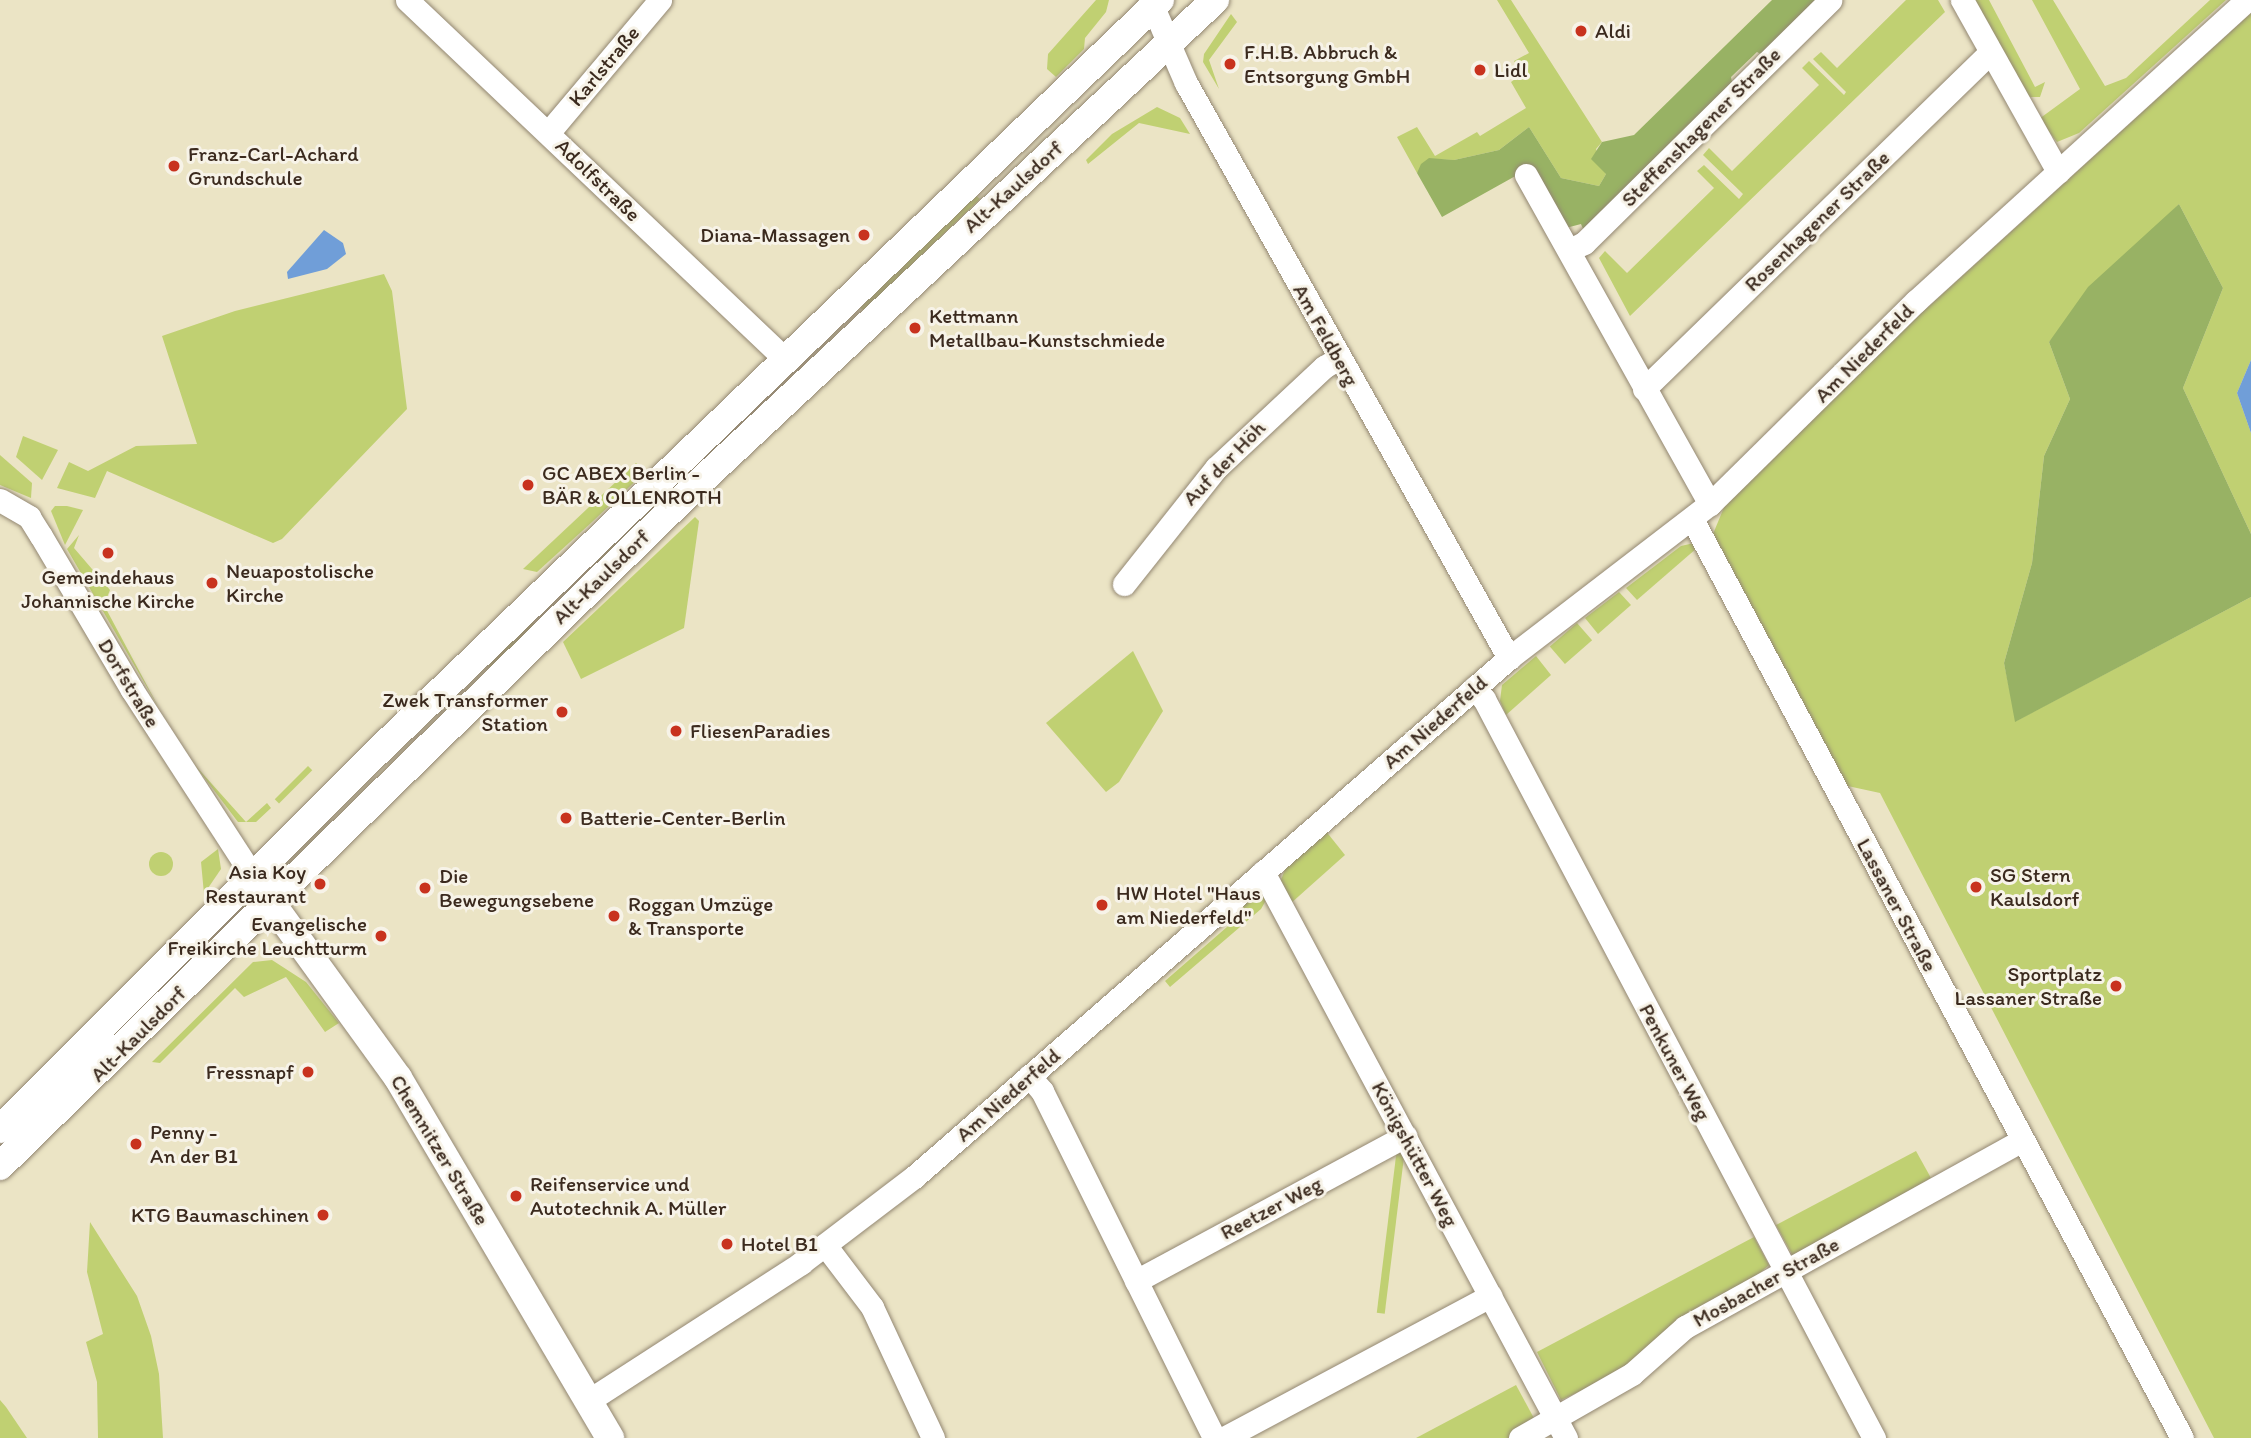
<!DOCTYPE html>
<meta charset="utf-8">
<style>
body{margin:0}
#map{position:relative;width:2251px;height:1438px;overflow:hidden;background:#ebe4c5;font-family:Itim,sans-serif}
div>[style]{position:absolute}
.green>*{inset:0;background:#c0d072;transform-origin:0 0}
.round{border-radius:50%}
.forest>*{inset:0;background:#98b264}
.water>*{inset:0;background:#709ed8}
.roads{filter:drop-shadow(0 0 2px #938772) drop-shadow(0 0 2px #938772)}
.minor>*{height:23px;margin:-11.5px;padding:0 11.5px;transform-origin:11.5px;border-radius:11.5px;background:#fff}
.major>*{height:28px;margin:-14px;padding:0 14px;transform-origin:14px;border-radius:14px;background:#fff}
.dots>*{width:19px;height:19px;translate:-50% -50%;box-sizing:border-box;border:4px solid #f7f3e8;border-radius:50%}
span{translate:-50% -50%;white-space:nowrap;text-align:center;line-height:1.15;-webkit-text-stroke:6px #f7f3e8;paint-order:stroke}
.poi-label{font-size:21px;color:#3b2a1e}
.left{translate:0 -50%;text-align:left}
.right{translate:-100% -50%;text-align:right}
.street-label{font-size:21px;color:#3b2a1e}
</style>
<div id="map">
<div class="green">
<div style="clip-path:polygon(1096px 0,1109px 0,1106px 12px,1085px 38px,1084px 49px,1056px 77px,1047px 69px,1048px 54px)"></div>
<div style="clip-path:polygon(1497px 0,1511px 0,1602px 142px,1596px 149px,1606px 174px,1599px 186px,1561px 178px,1529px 127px,1499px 150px,1454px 160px,1429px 159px,1417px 173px,1397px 137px,1417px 127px,1435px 156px,1477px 132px,1480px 136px,1526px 108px,1511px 82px,1522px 74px,1514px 61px,1529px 53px)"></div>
<div style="clip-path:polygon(1906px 0,1938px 0,1945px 12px,1630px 316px,1599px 258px,1605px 251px,1627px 273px,1714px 188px,1697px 171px,1704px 165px,1739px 199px,1743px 194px,1703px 155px,1709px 148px,1732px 171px,1819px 85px,1802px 68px,1809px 61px,1844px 95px,1846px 92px,1813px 59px,1821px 52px,1837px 68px)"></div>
<div style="clip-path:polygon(1972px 0,1989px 0,2035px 87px,2045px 82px,2040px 97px,2026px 97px)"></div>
<div style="clip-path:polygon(2032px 0,2053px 0,2105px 86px,2126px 78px,2210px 0,2226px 0,2079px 133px,2057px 142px,2039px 119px,2080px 89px)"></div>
<div style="clip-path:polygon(2251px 13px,2251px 360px,2237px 393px,2251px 433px,2251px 534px,2183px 388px,2223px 288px,2179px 204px,2049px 342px,2070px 399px,2044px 456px,2032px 563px,2004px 663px,2016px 721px,2251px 597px,2251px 1438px,2214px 1438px,1880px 793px,1843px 785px,1713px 534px,1725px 505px,1892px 340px)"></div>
<div style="clip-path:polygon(1231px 14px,1237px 22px,1209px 60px,1219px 89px,1203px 62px,1204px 54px)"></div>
<div style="clip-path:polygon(1157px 107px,1180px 118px,1190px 134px,1139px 123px,1088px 164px,1086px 160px,1112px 134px)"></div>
<div style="clip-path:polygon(975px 195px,980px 199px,864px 310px,860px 308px)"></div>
<div style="clip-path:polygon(384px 274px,392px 291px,407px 409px,282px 539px,273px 543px,107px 471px,95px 498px,57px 488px,69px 462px,88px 471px,136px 446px,197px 444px,162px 336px,235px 311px)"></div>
<div style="clip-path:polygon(23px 436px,58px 450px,42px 480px,16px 457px)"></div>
<div style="clip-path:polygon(0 455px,32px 483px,31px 498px,0 485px)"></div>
<div style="clip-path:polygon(636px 463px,645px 472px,591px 523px,537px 572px,523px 569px)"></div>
<div style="clip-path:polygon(694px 468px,697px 471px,593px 570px,589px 566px)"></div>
<div style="clip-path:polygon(67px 506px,83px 510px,65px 545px,51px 511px,55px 506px)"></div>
<div style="clip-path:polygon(695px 517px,699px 521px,684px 628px,581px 679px,563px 642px)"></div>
<div style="clip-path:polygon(79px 535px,74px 548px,110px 590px,104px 605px,159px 708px,67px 549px)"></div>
<div style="clip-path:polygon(1694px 543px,1697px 548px,1637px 600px,1626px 588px,1681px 546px)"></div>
<div style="clip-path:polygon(1619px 592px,1631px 605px,1598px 634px,1585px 618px)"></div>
<div style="clip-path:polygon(528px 623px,537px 623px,491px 669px,488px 665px)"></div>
<div style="left:1577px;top:623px;width:23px;height:36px;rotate:49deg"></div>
<div style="clip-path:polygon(1133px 651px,1163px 711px,1119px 782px,1106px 792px,1046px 723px)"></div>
<div style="clip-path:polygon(1536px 656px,1551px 675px,1506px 715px,1500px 701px,1502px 685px)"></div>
<div style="clip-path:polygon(194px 764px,246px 822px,267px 803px,271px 808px,256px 822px,238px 822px)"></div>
<div style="left:308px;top:766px;width:6px;height:47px;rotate:45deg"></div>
<div style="clip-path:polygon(1325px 830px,1345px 855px,1290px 904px,1280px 882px,1287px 865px)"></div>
<div style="clip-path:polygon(218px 849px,221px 869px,204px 894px,201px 862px)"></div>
<div class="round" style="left:149px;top:852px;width:24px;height:24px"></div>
<div style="clip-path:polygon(1257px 892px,1269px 895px,1261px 909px,1170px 987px,1165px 981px,1243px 913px,1241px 906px)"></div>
<div style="clip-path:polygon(272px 960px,306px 982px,339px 1023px,325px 1032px,286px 977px,244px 997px,235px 988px,160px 1063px,152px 1062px,253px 962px)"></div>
<div style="left:1397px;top:1148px;width:8px;height:166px;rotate:7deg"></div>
<div style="clip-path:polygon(1916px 1151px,1931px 1178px,1794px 1258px,1776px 1225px)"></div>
<div style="clip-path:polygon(90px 1222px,137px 1296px,151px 1336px,159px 1374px,163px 1438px,98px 1438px,97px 1382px,86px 1342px,103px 1334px,87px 1272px)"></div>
<div style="clip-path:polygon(1754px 1237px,1769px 1265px,1755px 1277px,1615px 1375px,1561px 1400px,1537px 1352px)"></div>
<div style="clip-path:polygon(1516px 1385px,1536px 1422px,1508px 1438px,1416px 1438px)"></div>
<div style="clip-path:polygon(0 1400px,6px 1407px,27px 1438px,0 1438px)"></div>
</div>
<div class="forest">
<div style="clip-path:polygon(1772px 0,1822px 0,1764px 56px,1757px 52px,1731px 77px,1733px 87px,1584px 231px,1581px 224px,1562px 229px,1519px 174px,1442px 217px,1417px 173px,1421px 164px,1429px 158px,1454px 160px,1499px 150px,1529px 127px,1561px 178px,1599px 186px,1606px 174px,1591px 159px,1602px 142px,1634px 135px)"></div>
<div style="clip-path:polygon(2179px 204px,2223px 288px,2183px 388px,2251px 534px,2251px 597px,2015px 722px,2004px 663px,2032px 563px,2044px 456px,2070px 399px,2049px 342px,2088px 287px)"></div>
</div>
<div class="water">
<div style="clip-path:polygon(324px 230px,343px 243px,346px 254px,327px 269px,288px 279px,287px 272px)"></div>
<div style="clip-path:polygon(2251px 360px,2251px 433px,2237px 393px)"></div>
</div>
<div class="roads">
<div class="minor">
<div style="left:407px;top:0;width:524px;rotate:43.53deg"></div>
<div style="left:1150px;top:0;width:90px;rotate:66.6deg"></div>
<div style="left:1186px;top:83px;width:660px;rotate:60.68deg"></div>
<div style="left:1962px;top:0;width:197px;rotate:60.8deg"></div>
<div style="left:548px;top:133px;width:174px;rotate:-49.9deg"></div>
<div style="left:1526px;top:175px;width:377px;rotate:60.8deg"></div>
<div style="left:1570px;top:250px;width:16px;rotate:-27deg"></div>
<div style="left:1584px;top:243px;width:346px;rotate:-44.6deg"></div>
<div style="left:1644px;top:389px;width:482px;rotate:-44.2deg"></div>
<div style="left:0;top:500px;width:34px;rotate:30deg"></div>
<div style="left:29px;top:517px;width:22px;rotate:58deg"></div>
<div style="left:41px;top:536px;width:179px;rotate:59.4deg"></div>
<div style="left:132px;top:690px;width:221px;rotate:57deg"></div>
<div style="left:1692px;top:519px;width:1041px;rotate:61.93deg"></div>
<div style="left:1124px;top:584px;width:148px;rotate:-51.6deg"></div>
<div style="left:1216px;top:468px;width:148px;rotate:-43.1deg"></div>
<div style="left:1324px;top:367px;width:17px;rotate:-31deg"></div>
<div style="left:1474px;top:688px;width:15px;rotate:48deg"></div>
<div style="left:1484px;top:699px;width:836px;rotate:62.18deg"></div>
<div style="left:1263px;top:872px;width:642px;rotate:61.84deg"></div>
<div style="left:1029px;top:1076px;width:20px;rotate:49deg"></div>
<div style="left:1042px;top:1091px;width:387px;rotate:63.6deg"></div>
<div style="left:825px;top:1245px;width:78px;rotate:52.8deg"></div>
<div style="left:872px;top:1307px;width:145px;rotate:65deg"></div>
<div style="left:1136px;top:1281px;width:306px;rotate:-28.3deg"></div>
<div style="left:588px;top:1401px;width:254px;rotate:-32.9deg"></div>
<div style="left:801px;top:1263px;width:142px;rotate:-37.3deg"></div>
<div style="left:914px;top:1177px;width:790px;rotate:-41.1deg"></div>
<div style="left:1509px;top:658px;width:253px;rotate:-37.5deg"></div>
<div style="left:1710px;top:504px;width:289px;rotate:-44.6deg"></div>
<div style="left:1916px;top:301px;width:447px;rotate:-42.3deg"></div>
<div style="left:1224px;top:1438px;width:302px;rotate:-28.1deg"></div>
<div style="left:1520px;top:1438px;width:129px;rotate:-29.7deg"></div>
<div style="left:1632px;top:1374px;width:71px;rotate:-41.6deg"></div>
<div style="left:1685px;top:1327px;width:385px;rotate:-29deg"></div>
</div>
<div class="major">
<div style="left:259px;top:886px;width:237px;rotate:54.1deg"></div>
<div style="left:398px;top:1078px;width:418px;rotate:59.5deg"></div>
<div style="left:0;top:1129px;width:525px;rotate:-45deg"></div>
<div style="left:371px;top:758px;width:1094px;rotate:-43.85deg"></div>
<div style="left:0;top:1166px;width:980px;rotate:-44.34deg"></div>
<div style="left:701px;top:481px;width:704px;rotate:-43.1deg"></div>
</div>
</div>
<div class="dots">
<div style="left:1581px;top:31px;background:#c8321e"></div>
<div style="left:1230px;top:64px;background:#c8321e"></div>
<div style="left:1480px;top:70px;background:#c8321e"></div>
<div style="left:174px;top:166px;background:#c8321e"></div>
<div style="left:864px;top:235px;background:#c8321e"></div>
<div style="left:915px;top:328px;background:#c8321e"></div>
<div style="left:528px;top:485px;background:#c8321e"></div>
<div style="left:108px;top:553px;background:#c8321e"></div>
<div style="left:212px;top:583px;background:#c8321e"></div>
<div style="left:562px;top:712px;background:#c8321e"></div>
<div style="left:676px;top:731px;background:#c8321e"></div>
<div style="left:566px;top:818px;background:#c8321e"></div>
<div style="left:320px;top:884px;background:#c8321e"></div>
<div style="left:1976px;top:887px;background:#c8321e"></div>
<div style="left:425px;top:888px;background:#c8321e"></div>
<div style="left:1102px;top:905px;background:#c8321e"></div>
<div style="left:614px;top:916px;background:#c8321e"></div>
<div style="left:381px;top:936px;background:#c8321e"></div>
<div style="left:2116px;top:986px;background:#c8321e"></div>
<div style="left:308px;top:1072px;background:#c8321e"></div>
<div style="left:136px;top:1144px;background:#c8321e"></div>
<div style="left:516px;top:1196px;background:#c8321e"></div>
<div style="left:323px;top:1215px;background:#c8321e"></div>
<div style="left:727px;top:1244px;background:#c8321e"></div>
</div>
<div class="poi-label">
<span class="left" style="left:1595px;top:31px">Aldi</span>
<span class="left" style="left:1244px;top:64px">F.H.B. Abbruch &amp;<br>Entsorgung GmbH</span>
<span class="left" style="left:1494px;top:70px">Lidl</span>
<span class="left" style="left:188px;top:166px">Franz-Carl-Achard<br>Grundschule</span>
<span class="right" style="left:850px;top:235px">Diana-Massagen</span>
<span class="left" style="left:929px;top:328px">Kettmann<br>Metallbau-Kunstschmiede</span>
<span class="left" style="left:542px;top:485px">GC ABEX Berlin -<br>BÄR &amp; OLLENROTH</span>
<span class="left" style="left:226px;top:583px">Neuapostolische<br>Kirche</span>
<span style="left:108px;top:589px">Gemeindehaus<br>Johannische Kirche</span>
<span class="right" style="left:548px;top:712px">Zwek Transformer<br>Station</span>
<span class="left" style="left:690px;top:731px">FliesenParadies</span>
<span class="left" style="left:580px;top:818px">Batterie-Center-Berlin</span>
<span class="right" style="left:306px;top:884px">Asia Koy<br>Restaurant</span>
<span class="left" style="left:1990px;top:887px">SG Stern<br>Kaulsdorf</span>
<span class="left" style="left:439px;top:888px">Die<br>Bewegungsebene</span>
<span class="left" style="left:1116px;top:905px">HW Hotel "Haus<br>am Niederfeld"</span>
<span class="left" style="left:628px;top:916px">Roggan Umzüge<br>&amp; Transporte</span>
<span class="right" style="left:367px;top:936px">Evangelische<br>Freikirche Leuchtturm</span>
<span class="right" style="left:2102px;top:986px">Sportplatz<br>Lassaner Straße</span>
<span class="right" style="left:294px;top:1072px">Fressnapf</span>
<span class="left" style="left:150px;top:1144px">Penny -<br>An der B1</span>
<span class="left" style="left:530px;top:1196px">Reifenservice und<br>Autotechnik A. Müller</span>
<span class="right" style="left:309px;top:1215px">KTG Baumaschinen</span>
<span class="left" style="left:741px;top:1244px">Hotel B1</span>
</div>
<div class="street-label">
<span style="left:604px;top:66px;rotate:-50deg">Karlstraße</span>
<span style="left:1701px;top:127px;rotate:-45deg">Steffenshagener Straße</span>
<span style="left:598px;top:180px;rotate:44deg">Adolfstraße</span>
<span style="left:1013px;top:187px;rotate:-42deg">Alt-Kaulsdorf</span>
<span style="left:1817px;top:221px;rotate:-44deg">Rosenhagener Straße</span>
<span style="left:1326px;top:335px;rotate:61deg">Am Feldberg</span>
<span style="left:1864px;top:353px;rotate:-45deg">Am Niederfeld</span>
<span style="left:1224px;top:463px;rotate:-46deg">Auf der Höh</span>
<span style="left:601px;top:577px;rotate:-44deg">Alt-Kaulsdorf</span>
<span style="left:129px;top:683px;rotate:59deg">Dorfstraße</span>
<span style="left:1435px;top:722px;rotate:-41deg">Am Niederfeld</span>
<span style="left:1897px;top:905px;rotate:62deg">Lassaner Straße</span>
<span style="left:138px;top:1034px;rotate:-45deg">Alt-Kaulsdorf</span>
<span style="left:1675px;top:1062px;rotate:62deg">Penkuner Weg</span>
<span style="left:1008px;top:1095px;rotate:-41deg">Am Niederfeld</span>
<span style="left:440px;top:1150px;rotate:59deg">Chemnitzer Straße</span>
<span style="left:1415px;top:1154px;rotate:62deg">Königshütter Weg</span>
<span style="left:1271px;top:1208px;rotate:-28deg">Reetzer Weg</span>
<span style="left:1766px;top:1282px;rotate:-29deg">Mosbacher Straße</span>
</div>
</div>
